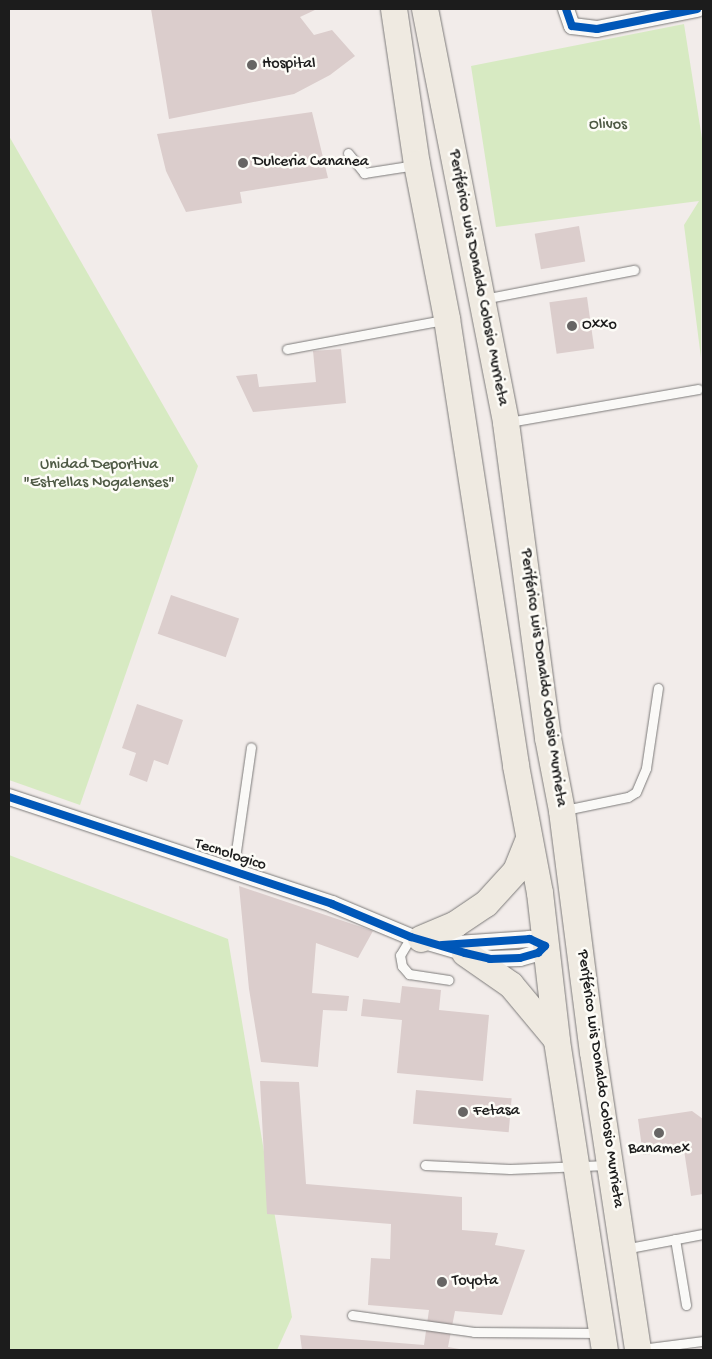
<!DOCTYPE html>
<meta charset="utf-8">
<style>
body{margin:0}
#map{position:relative;width:712px;height:1359px;overflow:hidden;background:#f2ecea;font-family:"Gochi Hand",sans-serif}
div>[style]{position:absolute}
.green>*{inset:0;background:#d7eac2}
.building>*{inset:0;background:#dbcdcc;transform-origin:0 0}
.roads{filter:drop-shadow(0 0 1px #7c7a79) drop-shadow(0 0 1px #7c7a79)}
.lane>*{height:9px;margin:-4.5px;padding:0 4.5px;transform-origin:4.5px;border-radius:4.5px;background:#faf9f7}
.street>*{height:16px;margin:-8px;padding:0 8px;transform-origin:8px;border-radius:8px;background:#faf9f7}
.primary>*{height:26px;margin:-13px;padding:0 13px;transform-origin:13px;border-radius:13px;background:#efeae1}
.cycleway>*{height:8px;margin:-4px;padding:0 4px;transform-origin:4px;border-radius:4px;background:#0057b8}
.dots>*{width:14px;height:14px;translate:-50% -50%;box-sizing:border-box;border:2px solid #fdfcf7;border-radius:50%}
span{translate:-50% -50%;white-space:nowrap;text-align:center;line-height:1.15;-webkit-text-stroke:5px #fdfcf7;paint-order:stroke}
.poi-label{font-size:16px;color:#1c1c1c}
.left{translate:0 -50%;text-align:left}
.park-label{font-size:16px;color:#4e5944}
.street-label{font-size:16px;color:#1c1c1c}
.frame{position:absolute;inset:0;border:10px solid #1c1c1c;pointer-events:none}
</style>
<div id="map">
<div class="green">
<div style="clip-path:polygon(684px 24px,703px 145px,701px 358px,684px 225px,699px 201px,496px 227px,471px 66px)"></div>
<div style="clip-path:polygon(9px 136px,198px 466px,80px 805px,9px 780px)"></div>
<div style="clip-path:polygon(9px 855px,228px 939px,292px 1317px,277px 1350px,9px 1350px)"></div>
</div>
<div class="building">
<div style="clip-path:polygon(151px 9px,317px 9px,300px 17px,314px 35px,332px 30px,355px 56px,330px 75px,294px 94px,169px 119px)"></div>
<div style="clip-path:polygon(312px 112px,328px 178px,240px 192px,242px 203px,186px 212px,166px 171px,157px 134px)"></div>
<div style="left:579px;top:226px;width:36px;height:45px;rotate:80deg"></div>
<div style="left:587px;top:297px;width:52px;height:38px;rotate:82deg"></div>
<div style="clip-path:polygon(341px 349px,346px 403px,253px 412px,236px 376px,257px 374px,259px 387px,316px 382px,313px 351px)"></div>
<div style="left:171px;top:595px;width:72px;height:41px;rotate:19deg"></div>
<div style="clip-path:polygon(137px 704px,183px 720px,168px 765px,154px 760px,147px 782px,129px 775px,136px 753px,122px 748px)"></div>
<div style="clip-path:polygon(239px 886px,373px 931px,358px 958px,316px 943px,312px 993px,349px 996px,347px 1011px,323px 1010px,318px 1067px,261px 1062px,249px 989px)"></div>
<div style="clip-path:polygon(402px 986px,441px 990px,439px 1010px,489px 1015px,483px 1081px,397px 1073px,402px 1020px,361px 1016px,363px 999px,400px 1003px)"></div>
<div style="clip-path:polygon(260px 1081px,299px 1082px,306px 1184px,462px 1197px,462px 1230px,498px 1233px,495px 1245px,525px 1250px,502px 1315px,455px 1311px,448px 1347px,465px 1350px,302px 1350px,300px 1335px,424px 1345px,429px 1310px,368px 1305px,371px 1258px,390px 1259px,391px 1224px,267px 1214px)"></div>
<div style="left:416px;top:1090px;width:96px;height:34px;rotate:5deg"></div>
<div style="clip-path:polygon(692px 1111px,703px 1119px,703px 1194px,691px 1196px,684px 1150px,643px 1155px,638px 1119px)"></div>
</div>
<div class="roads">
<div class="lane">
<div style="left:348px;top:153px;width:26px;rotate:51deg"></div>
<div style="left:364px;top:173px;width:52px;rotate:-8.9deg"></div>
<div style="left:483px;top:299px;width:154px;rotate:-10.9deg"></div>
<div style="left:287px;top:349px;width:160px;rotate:-10.5deg"></div>
<div style="left:509px;top:422px;width:192px;rotate:-9.9deg"></div>
<div style="left:565px;top:810px;width:64px;rotate:-11.7deg"></div>
<div style="left:628px;top:797px;width:9px;rotate:-32deg"></div>
<div style="left:636px;top:792px;width:26px;rotate:-67deg"></div>
<div style="left:646px;top:768px;width:81px;rotate:-81.5deg"></div>
<div style="left:233px;top:872px;width:126px;rotate:-81.8deg"></div>
<div style="left:411px;top:937px;width:21px;rotate:121deg"></div>
<div style="left:400px;top:955px;width:11px;rotate:80deg"></div>
<div style="left:402px;top:966px;width:11px;rotate:49deg"></div>
<div style="left:409px;top:974px;width:40px;rotate:8.5deg"></div>
<div style="left:425px;top:1165px;width:85px;rotate:2.7deg"></div>
<div style="left:510px;top:1169px;width:97px;rotate:-2.4deg"></div>
<div style="left:675px;top:1239px;width:67px;rotate:80.5deg"></div>
<div style="left:624px;top:1249px;width:80px;rotate:-10.8deg"></div>
<div style="left:352px;top:1315px;width:123px;rotate:7.9deg"></div>
<div style="left:474px;top:1332px;width:126px;rotate:0.5deg"></div>
<div style="left:641px;top:1349px;width:63px;rotate:-7.4deg"></div>
</div>
<div class="street">
<div style="left:566px;top:9px;width:18px;rotate:71deg"></div>
<div style="left:572px;top:26px;width:25px;rotate:7deg"></div>
<div style="left:597px;top:29px;width:102px;rotate:-11.3deg"></div>
<div style="left:9px;top:797px;width:340px;rotate:18.3deg"></div>
<div style="left:332px;top:904px;width:86px;rotate:22.7deg"></div>
<div style="left:411px;top:937px;width:56px;rotate:16.5deg"></div>
<div style="left:465px;top:953px;width:26px;rotate:13deg"></div>
<div style="left:490px;top:959px;width:30px;rotate:-2deg"></div>
<div style="left:520px;top:958px;width:19px;rotate:-16deg"></div>
<div style="left:538px;top:953px;width:10px;rotate:-45deg"></div>
<div style="left:545px;top:946px;width:17px;rotate:-155deg"></div>
<div style="left:530px;top:939px;width:88px;rotate:176.1deg"></div>
</div>
<div class="primary">
<div style="left:394px;top:9px;width:157px;rotate:81.6deg"></div>
<div style="left:417px;top:164px;width:158px;rotate:79deg"></div>
<div style="left:447px;top:319px;width:452px;rotate:81.2deg"></div>
<div style="left:516px;top:766px;width:129px;rotate:79.3deg"></div>
<div style="left:540px;top:893px;width:149px;rotate:83.4deg"></div>
<div style="left:557px;top:1041px;width:313px;rotate:81.2deg"></div>
<div style="left:425px;top:9px;width:422px;rotate:78.9deg"></div>
<div style="left:506px;top:423px;width:318px;rotate:82.4deg"></div>
<div style="left:548px;top:738px;width:74px;rotate:79.1deg"></div>
<div style="left:562px;top:811px;width:243px;rotate:82.7deg"></div>
<div style="left:593px;top:1052px;width:301px;rotate:81.4deg"></div>
<div style="left:421px;top:939px;width:38px;rotate:-23deg"></div>
<div style="left:456px;top:924px;width:36px;rotate:-34deg"></div>
<div style="left:486px;top:904px;width:45px;rotate:-47.7deg"></div>
<div style="left:516px;top:871px;width:35px;rotate:-68deg"></div>
<div style="left:465px;top:953px;width:56px;rotate:34.8deg"></div>
<div style="left:511px;top:985px;width:70px;rotate:50.2deg"></div>
</div>
</div>
<div class="cycleway">
<div style="left:566px;top:9px;width:18px;rotate:71deg"></div>
<div style="left:572px;top:26px;width:25px;rotate:7deg"></div>
<div style="left:597px;top:29px;width:102px;rotate:-11.3deg"></div>
<div style="left:9px;top:797px;width:340px;rotate:18.3deg"></div>
<div style="left:332px;top:904px;width:86px;rotate:22.7deg"></div>
<div style="left:411px;top:937px;width:56px;rotate:16.5deg"></div>
<div style="left:465px;top:953px;width:26px;rotate:13deg"></div>
<div style="left:490px;top:959px;width:30px;rotate:-2deg"></div>
<div style="left:520px;top:958px;width:19px;rotate:-16deg"></div>
<div style="left:538px;top:953px;width:10px;rotate:-45deg"></div>
<div style="left:545px;top:946px;width:17px;rotate:-155deg"></div>
<div style="left:530px;top:939px;width:88px;rotate:176.1deg"></div>
</div>
<div class="dots">
<div style="left:252px;top:65px;background:#676564"></div>
<div style="left:243px;top:163px;background:#676564"></div>
<div style="left:572px;top:326px;background:#676564"></div>
<div style="left:463px;top:1112px;background:#676564"></div>
<div style="left:659px;top:1133px;background:#676564"></div>
<div style="left:442px;top:1282px;background:#676564"></div>
</div>
<div class="poi-label">
<span class="left" style="left:262px;top:65px">Hospital</span>
<span class="left" style="left:253px;top:163px">Dulceria Cananea</span>
<span class="left" style="left:582px;top:326px">Oxxo</span>
<span class="left" style="left:473px;top:1112px">Fetasa</span>
<span style="left:659px;top:1150px">Banamex</span>
<span class="left" style="left:452px;top:1282px">Toyota</span>
</div>
<div class="park-label">
<span style="left:608px;top:126px">Olivos</span>
<span style="left:99px;top:475px">Unidad Deportiva<br>"Estrellas Nogalenses"</span>
</div>
<div class="street-label">
<span style="left:477px;top:278px;rotate:79deg">Periférico Luis Donaldo Colosio Murrieta</span>
<span style="left:542px;top:678px;rotate:82deg">Periférico Luis Donaldo Colosio Murrieta</span>
<span style="left:230px;top:856px;rotate:18deg">Tecnologico</span>
<span style="left:599px;top:1079px;rotate:82deg">Periférico Luis Donaldo Colosio Murrieta</span>
</div>
<div class="frame"></div>
</div>
